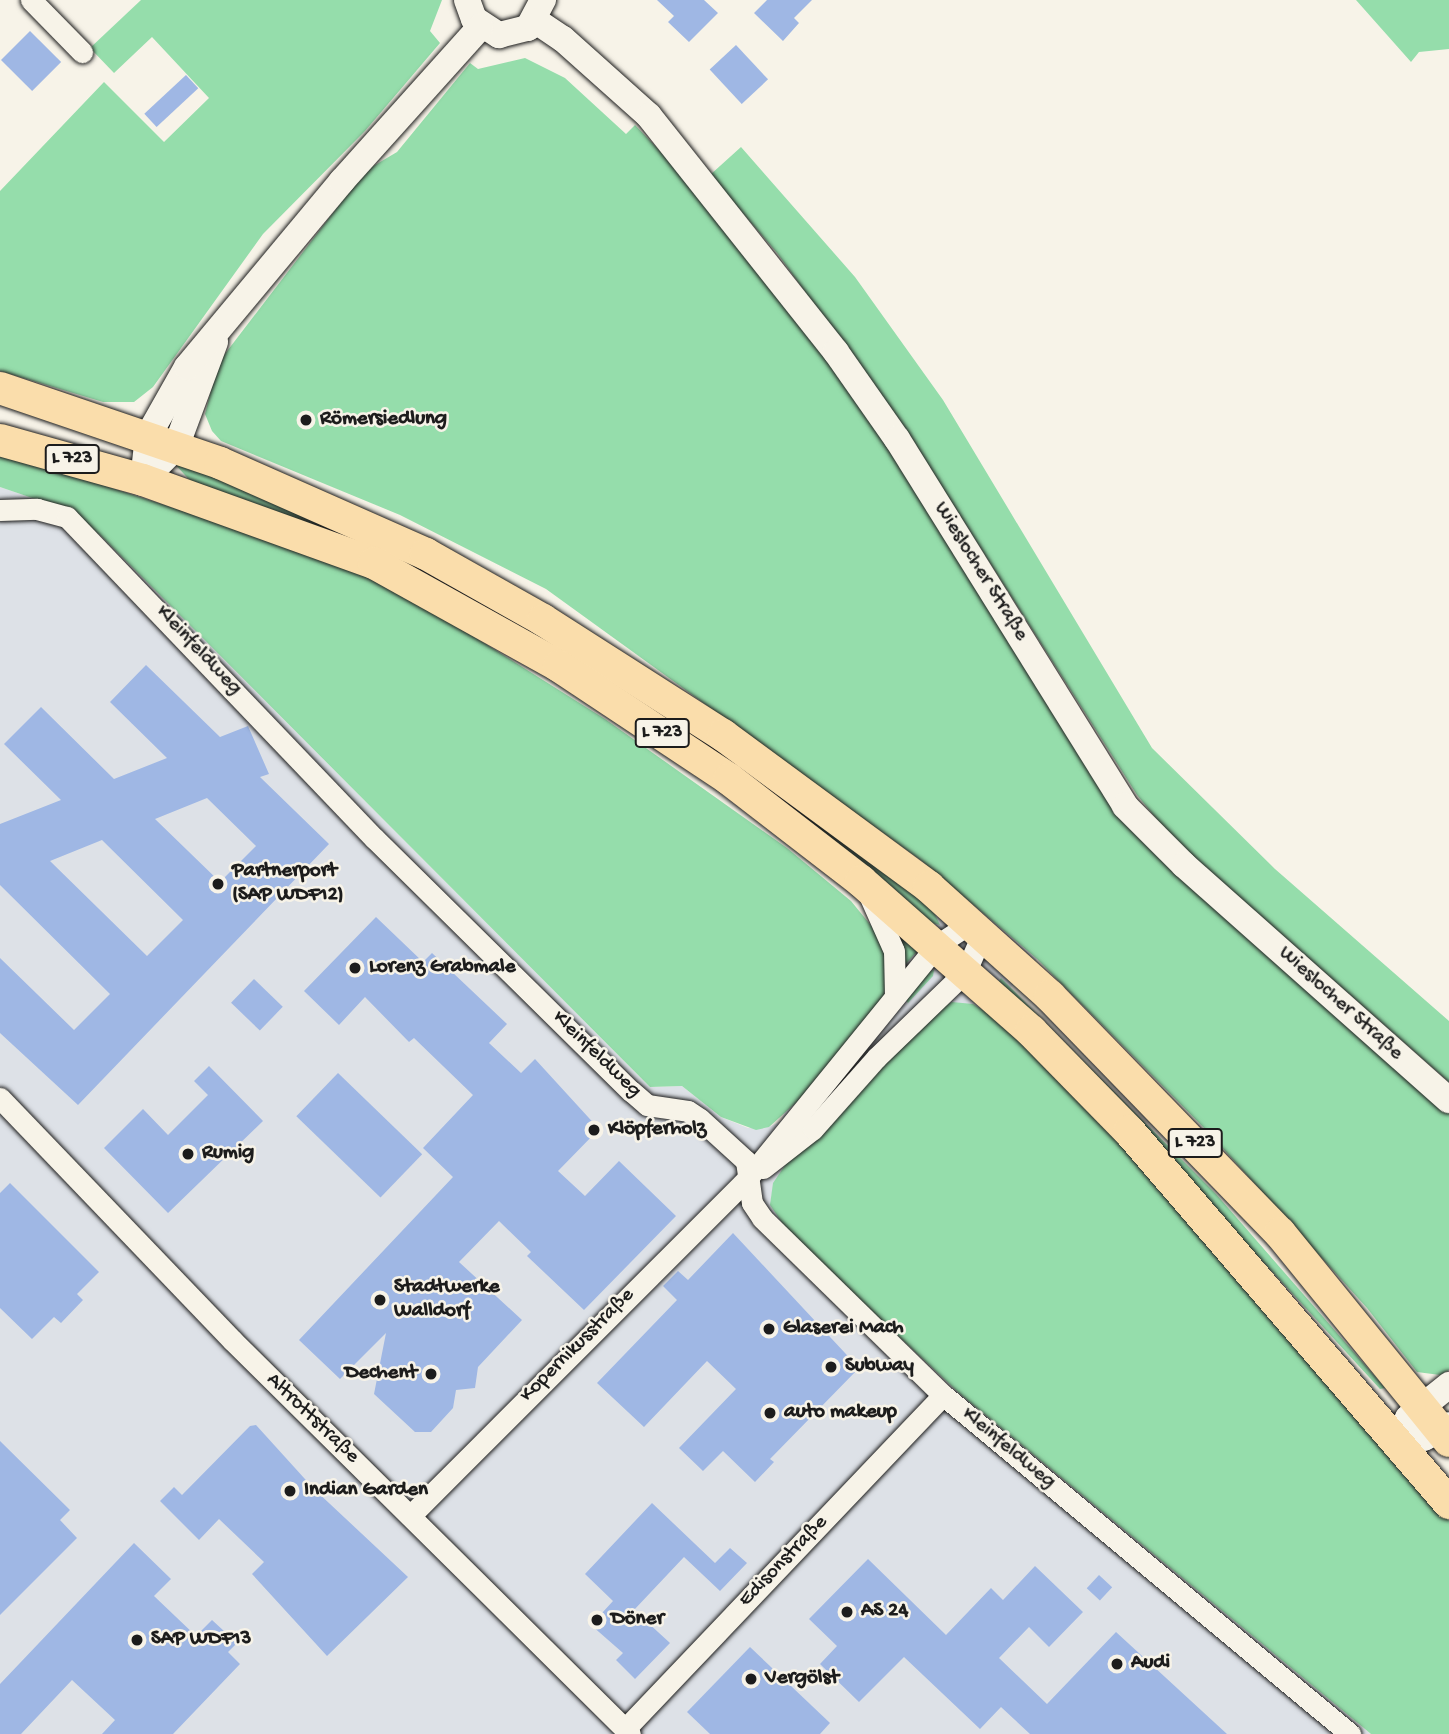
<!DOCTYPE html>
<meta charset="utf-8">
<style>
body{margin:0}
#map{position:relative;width:1449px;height:1734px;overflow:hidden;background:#f7f3e8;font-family:"Gochi Hand",sans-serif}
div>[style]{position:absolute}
.built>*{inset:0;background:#dde1e7}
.green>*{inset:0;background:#95ddab}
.building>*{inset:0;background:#9fb7e4;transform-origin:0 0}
.roads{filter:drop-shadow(0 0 2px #1c1c1c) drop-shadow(0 0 2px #1c1c1c)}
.minor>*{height:21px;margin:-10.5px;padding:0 10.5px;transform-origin:10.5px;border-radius:10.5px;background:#f7f3e8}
.tertiary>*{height:26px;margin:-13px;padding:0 13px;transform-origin:13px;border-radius:13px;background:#f7f3e8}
.primary>*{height:32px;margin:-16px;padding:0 16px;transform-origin:16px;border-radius:16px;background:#faddab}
.dots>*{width:19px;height:19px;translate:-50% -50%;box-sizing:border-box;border:4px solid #f7f3e8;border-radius:50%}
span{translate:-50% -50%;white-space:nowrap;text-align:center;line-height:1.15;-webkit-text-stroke:5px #f7f3e8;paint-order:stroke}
.shield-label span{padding:2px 5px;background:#f7f3e8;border:2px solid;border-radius:5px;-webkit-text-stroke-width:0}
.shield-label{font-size:19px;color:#1c1c1c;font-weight:700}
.poi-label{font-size:21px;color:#1c1c1c;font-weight:700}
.left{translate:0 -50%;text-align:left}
.right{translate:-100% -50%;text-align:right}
.street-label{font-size:21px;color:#1c1c1c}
</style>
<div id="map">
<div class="built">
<div style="clip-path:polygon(0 487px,73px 512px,101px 536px,650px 1087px,682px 1086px,721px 1117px,748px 1128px,769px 1127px,781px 1121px,871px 920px,922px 861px,1037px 959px,987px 1013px,973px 1004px,789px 1233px,960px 1394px,1371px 1734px,0 1734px)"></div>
</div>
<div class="green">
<div style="clip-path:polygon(141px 0,442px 0,430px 31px,440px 43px,365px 131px,263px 234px,153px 387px,134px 402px,103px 402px,0 371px,0 191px,104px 82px,164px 142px,209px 98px,152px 37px,114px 73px,90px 48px)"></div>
<div style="clip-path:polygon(1356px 0,1449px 0,1449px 49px,1419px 52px,1411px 62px)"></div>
<div style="clip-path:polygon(525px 58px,565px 78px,626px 134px,635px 125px,710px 203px,878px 430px,1099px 783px,1313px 991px,1449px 1113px,1449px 1370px,1440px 1375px,1417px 1372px,1367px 1308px,1208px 1132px,1037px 959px,922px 861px,546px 589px,400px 515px,221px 441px,212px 431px,205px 414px,218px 363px,365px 171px,397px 152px,470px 63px,478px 69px)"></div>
<div style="clip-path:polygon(741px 147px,855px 277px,943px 400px,1152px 748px,1275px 869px,1449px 1021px,1449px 1082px,1173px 839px,1137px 795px,909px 435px,777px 253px,710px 175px)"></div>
<div style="clip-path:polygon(0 452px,338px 561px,417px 601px,605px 719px,787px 848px,851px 901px,882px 939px,888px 970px,884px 995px,809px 1091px,769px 1127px,756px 1130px,721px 1117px,682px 1086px,650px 1087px,101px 536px,73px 512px,0 487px)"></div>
<div style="clip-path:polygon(174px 463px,237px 483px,438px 571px,596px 664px,927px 898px,940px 925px,928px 922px,664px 718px,194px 485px)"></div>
<div style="clip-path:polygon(897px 933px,921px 947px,904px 966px)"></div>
<div style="clip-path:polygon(934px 970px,933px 976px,908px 1003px,904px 998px,927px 972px)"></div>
<div style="clip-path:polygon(1001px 978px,1216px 1194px,1385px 1388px,1380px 1389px,1133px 1120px,997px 984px)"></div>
<div style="clip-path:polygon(952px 1002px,973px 1004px,999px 1020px,1079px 1095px,1449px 1521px,1449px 1734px,1371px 1734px,960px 1394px,789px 1233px,770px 1205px,773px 1183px,788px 1161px,933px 1012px)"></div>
</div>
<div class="building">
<div style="clip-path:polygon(657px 0,704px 0,718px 13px,689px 42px,668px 22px,674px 16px)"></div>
<div style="clip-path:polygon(767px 0,812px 0,794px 18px,799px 23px,783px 41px,754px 13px)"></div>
<div style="left:30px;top:31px;width:44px;height:41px;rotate:45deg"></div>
<div style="left:736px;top:45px;width:47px;height:36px;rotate:47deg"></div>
<div style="left:186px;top:75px;width:18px;height:57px;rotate:47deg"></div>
<div style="clip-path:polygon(evenodd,146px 665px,220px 737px,248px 726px,269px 774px,260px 777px,329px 844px,78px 1105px,0 1033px,0 958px,74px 1030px,110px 994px,0 885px,0 824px,61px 800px,4px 744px,41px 707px,114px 779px,167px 758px,110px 702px,146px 665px,207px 798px,256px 846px,220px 882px,155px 819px,207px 798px,146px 665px,102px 840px,183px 920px,147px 956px,50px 861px,102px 840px)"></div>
<div style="clip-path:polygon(376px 917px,423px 962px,432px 953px,507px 1024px,489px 1043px,521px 1073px,535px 1059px,599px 1129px,558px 1171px,585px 1196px,619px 1161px,676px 1216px,584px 1310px,527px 1256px,531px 1252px,499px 1221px,459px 1262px,522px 1320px,478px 1367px,475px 1388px,456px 1390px,453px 1408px,431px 1432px,415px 1432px,374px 1394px,386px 1333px,340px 1379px,299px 1340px,453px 1177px,423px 1148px,473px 1095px,414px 1038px,409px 1042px,365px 997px,339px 1025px,304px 991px)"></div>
<div style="left:254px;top:979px;width:40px;height:33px;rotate:44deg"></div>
<div style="clip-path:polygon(209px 1066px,263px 1121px,168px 1213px,104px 1148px,143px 1109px,168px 1135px,208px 1095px,194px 1081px)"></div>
<div style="left:338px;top:1073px;width:117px;height:60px;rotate:44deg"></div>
<div style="clip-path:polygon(10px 1183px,99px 1272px,77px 1294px,83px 1300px,61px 1323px,54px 1317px,32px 1339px,0 1308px,0 1193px)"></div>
<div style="clip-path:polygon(733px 1233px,859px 1368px,770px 1459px,774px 1462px,755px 1482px,723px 1451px,703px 1471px,679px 1448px,736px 1389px,707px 1361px,644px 1427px,597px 1383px,677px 1300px,663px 1286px,678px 1271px,688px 1280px)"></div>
<div style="clip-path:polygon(256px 1425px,314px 1489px,408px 1577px,327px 1656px,252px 1574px,264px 1562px,219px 1519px,199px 1540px,160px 1501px,174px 1487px,182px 1495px,250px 1426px)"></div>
<div style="clip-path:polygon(0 1441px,70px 1510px,60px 1520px,77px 1538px,0 1615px)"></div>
<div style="clip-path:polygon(652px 1503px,715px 1563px,730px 1548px,747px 1563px,720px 1591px,684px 1557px,634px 1610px,670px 1643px,635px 1679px,616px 1660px,623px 1653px,591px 1625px,613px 1601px,585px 1574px)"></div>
<div style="clip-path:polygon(134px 1543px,171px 1579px,154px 1596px,196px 1636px,212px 1620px,237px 1643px,228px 1652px,240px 1664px,173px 1734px,102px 1734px,115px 1720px,72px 1680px,21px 1734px,0 1734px,0 1684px)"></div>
<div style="clip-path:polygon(868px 1559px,946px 1635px,991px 1588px,1003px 1600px,1035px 1566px,1083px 1612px,1049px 1647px,1029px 1627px,999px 1658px,1047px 1704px,1116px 1632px,1227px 1734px,1030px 1734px,1001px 1707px,980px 1729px,904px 1657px,859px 1702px,820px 1664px,837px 1646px,809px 1619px)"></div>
<div style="left:1099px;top:1575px;width:18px;height:18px;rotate:43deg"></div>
<div style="clip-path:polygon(750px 1647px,830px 1723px,820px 1734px,710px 1734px,687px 1712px)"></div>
</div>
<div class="roads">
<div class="minor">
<div style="left:31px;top:0;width:73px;rotate:45.6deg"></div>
<div style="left:0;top:510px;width:37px;rotate:-2deg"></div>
<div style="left:37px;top:509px;width:31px;rotate:15deg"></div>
<div style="left:67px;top:517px;width:444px;rotate:46.3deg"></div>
<div style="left:374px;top:838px;width:361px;rotate:44.6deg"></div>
<div style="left:631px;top:1091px;width:21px;rotate:41deg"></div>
<div style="left:647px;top:1105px;width:41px;rotate:8.3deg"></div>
<div style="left:688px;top:1111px;width:14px;rotate:34deg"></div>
<div style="left:700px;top:1119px;width:62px;rotate:42.4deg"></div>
<div style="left:746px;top:1161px;width:42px;rotate:81.9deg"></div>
<div style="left:752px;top:1203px;width:18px;rotate:56deg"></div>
<div style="left:762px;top:1218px;width:253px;rotate:44.4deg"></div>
<div style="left:943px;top:1395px;width:530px;rotate:39.79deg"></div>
<div style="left:869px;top:895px;width:61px;rotate:65.9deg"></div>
<div style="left:894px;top:951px;width:43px;rotate:88.7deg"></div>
<div style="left:0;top:1098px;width:335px;rotate:46.2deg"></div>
<div style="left:232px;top:1340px;width:560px;rotate:44.71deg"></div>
<div style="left:763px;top:1168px;width:63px;rotate:-38deg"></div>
<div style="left:813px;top:1129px;width:95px;rotate:-48.4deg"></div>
<div style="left:876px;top:1058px;width:125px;rotate:-44deg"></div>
<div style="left:966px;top:971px;width:43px;rotate:-66.4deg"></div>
<div style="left:411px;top:1515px;width:475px;rotate:-45deg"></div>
<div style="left:747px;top:1179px;width:301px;rotate:-50.9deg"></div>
<div style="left:937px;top:945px;width:42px;rotate:-33.3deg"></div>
<div style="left:625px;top:1729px;width:461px;rotate:-46.4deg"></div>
</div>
<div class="tertiary">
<div style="left:467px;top:0;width:20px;rotate:70deg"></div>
<div style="left:474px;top:19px;width:30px;rotate:33deg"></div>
<div style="left:499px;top:35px;width:30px;rotate:-14deg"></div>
<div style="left:528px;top:28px;width:32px;rotate:-62deg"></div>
<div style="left:536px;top:21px;width:32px;rotate:34deg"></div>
<div style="left:563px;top:39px;width:115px;rotate:41.8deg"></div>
<div style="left:649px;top:116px;width:301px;rotate:51.6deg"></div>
<div style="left:836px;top:352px;width:106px;rotate:55deg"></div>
<div style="left:897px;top:439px;width:432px;rotate:58.1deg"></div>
<div style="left:1125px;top:806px;width:83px;rotate:45deg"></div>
<div style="left:1184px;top:865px;width:354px;rotate:41.6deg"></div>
<div style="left:161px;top:462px;width:21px;rotate:-45deg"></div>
<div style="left:176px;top:447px;width:112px;rotate:-69.6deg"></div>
<div style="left:143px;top:480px;width:44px;rotate:-83.5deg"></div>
<div style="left:148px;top:436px;width:79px;rotate:-60.5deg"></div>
<div style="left:187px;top:367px;width:242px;rotate:-50.2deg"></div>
<div style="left:342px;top:181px;width:207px;rotate:-48.1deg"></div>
<div style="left:1396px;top:1442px;width:27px;rotate:-63deg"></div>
<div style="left:1408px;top:1418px;width:53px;rotate:-38.8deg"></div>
<div style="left:1397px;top:1444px;width:28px;rotate:-13deg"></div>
<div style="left:1424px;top:1438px;width:28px;rotate:-27deg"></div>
</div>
<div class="primary">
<div style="left:0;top:388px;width:232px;rotate:18.8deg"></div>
<div style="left:220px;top:463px;width:225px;rotate:23.8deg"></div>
<div style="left:426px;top:554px;width:134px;rotate:29.4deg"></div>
<div style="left:543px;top:620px;width:214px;rotate:32.6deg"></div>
<div style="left:723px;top:735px;width:256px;rotate:36.4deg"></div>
<div style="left:929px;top:887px;width:163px;rotate:42deg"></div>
<div style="left:1050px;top:996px;width:330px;rotate:45.9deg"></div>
<div style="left:1280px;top:1233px;width:268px;rotate:50.9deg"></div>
<div style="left:0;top:440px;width:148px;rotate:15.6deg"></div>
<div style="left:143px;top:480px;width:245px;rotate:19.8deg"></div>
<div style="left:374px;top:563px;width:212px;rotate:29.1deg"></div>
<div style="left:559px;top:666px;width:204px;rotate:33.6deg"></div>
<div style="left:729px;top:779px;width:167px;rotate:37.7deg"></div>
<div style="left:861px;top:881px;width:227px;rotate:41.4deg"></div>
<div style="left:1031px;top:1031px;width:140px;rotate:45.6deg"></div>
<div style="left:1129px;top:1131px;width:491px;rotate:49.3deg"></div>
</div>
</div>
<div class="dots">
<div style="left:306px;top:420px;background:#1c1c1c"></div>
<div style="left:218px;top:884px;background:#1c1c1c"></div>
<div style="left:355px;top:968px;background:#1c1c1c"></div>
<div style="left:594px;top:1130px;background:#1c1c1c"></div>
<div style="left:188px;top:1154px;background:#1c1c1c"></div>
<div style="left:380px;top:1300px;background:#1c1c1c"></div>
<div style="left:769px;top:1329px;background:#1c1c1c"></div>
<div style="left:831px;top:1367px;background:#1c1c1c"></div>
<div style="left:431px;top:1374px;background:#1c1c1c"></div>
<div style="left:770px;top:1413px;background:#1c1c1c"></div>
<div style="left:290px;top:1491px;background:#1c1c1c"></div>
<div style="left:847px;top:1612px;background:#1c1c1c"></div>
<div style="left:597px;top:1620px;background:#1c1c1c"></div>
<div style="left:137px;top:1640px;background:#1c1c1c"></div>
<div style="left:1117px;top:1664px;background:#1c1c1c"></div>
<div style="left:751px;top:1679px;background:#1c1c1c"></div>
</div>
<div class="shield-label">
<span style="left:72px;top:459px">L 723</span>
<span style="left:662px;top:733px">L 723</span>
<span style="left:1195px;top:1143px">L 723</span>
</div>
<div class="poi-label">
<span class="left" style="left:320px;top:420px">Römersiedlung</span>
<span class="left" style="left:232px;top:884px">Partnerport<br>(SAP WDF12)</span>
<span class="left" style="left:369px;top:968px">Lorenz Grabmale</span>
<span class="left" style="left:608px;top:1130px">Klöpferholz</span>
<span class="left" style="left:202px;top:1154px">Rumig</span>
<span class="left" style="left:394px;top:1300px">Stadtwerke<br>Walldorf</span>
<span class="left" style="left:783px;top:1329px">Glaserei Mach</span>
<span class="left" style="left:845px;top:1367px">Subway</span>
<span class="right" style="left:417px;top:1374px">Dechent</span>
<span class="left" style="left:784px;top:1413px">auto makeup</span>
<span class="left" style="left:304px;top:1491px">Indian Garden</span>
<span class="left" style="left:861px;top:1612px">AS 24</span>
<span class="left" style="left:611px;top:1620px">Döner</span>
<span class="left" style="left:151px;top:1640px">SAP WDF13</span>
<span class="left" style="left:1131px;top:1664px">Audi</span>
<span class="left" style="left:765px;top:1679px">Vergölst</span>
</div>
<div class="street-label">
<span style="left:980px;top:572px;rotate:58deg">Wieslocher Straße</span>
<span style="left:198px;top:651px;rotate:47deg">Kleinfeldweg</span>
<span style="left:1340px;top:1004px;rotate:42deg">Wieslocher Straße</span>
<span style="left:596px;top:1055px;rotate:44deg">Kleinfeldweg</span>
<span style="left:578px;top:1346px;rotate:-45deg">Kopernikusstraße</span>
<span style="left:312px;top:1419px;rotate:44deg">Altrottstraße</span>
<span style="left:1008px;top:1449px;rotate:40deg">Kleinfeldweg</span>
<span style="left:784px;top:1562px;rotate:-46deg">Edisonstraße</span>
</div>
</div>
